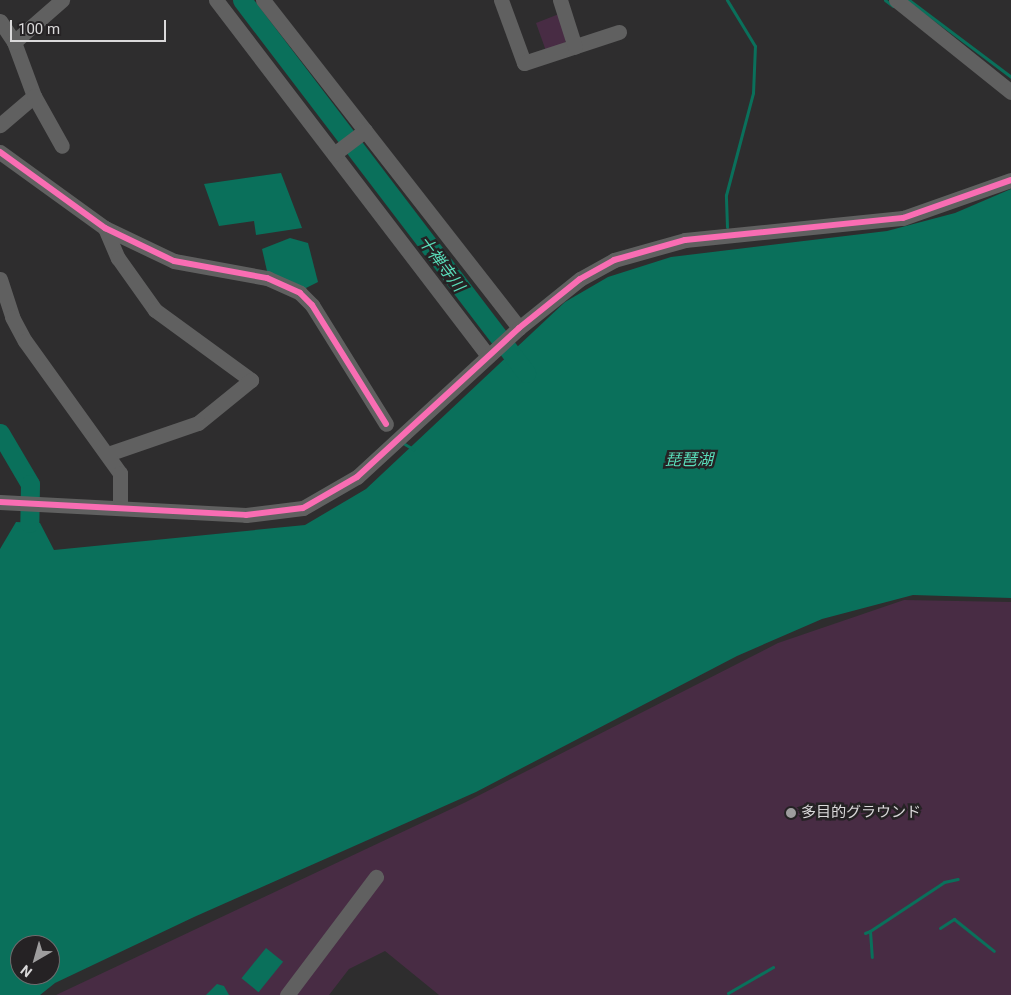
<!DOCTYPE html>
<meta charset="utf-8">
<style>
body{margin:0}
#map{position:relative;width:1011px;height:995px;overflow:hidden;background:#2e2d2e;font-family:Roboto,"Noto Sans JP",sans-serif}
div>[style]{position:absolute}
.green>*{inset:0;background:#482c44}
.water>*{inset:0;background:#0a705b;transform-origin:0 0}
.stream>*{height:3px;margin:-1.5px;padding:0 1.5px;transform-origin:1.5px;border-radius:1.5px;background:#0a705b}
.river>*{height:19px;margin:-9.5px;padding:0 9.5px;transform-origin:9.5px;border-radius:9.5px;background:#0a705b}
.minor>*{height:15px;margin:-7.5px;padding:0 7.5px;transform-origin:7.5px;border-radius:7.5px;background:#606060}
.cycleway>*{height:6px;margin:-3px;padding:0 3px;transform-origin:3px;border-radius:3px;background:#f96db3}
.dots>*{width:14px;height:14px;translate:-50% -50%;box-sizing:border-box;border:2px solid #252224;border-radius:50%}
span{translate:-50% -50%;white-space:nowrap;text-align:center;line-height:1.15;-webkit-text-stroke:5px #252224;paint-order:stroke}
.poi-label{font-size:15px;color:#dad9da}
.left{translate:0 -50%;text-align:left}
.water-label{font-size:16px;color:#5addba;font-style:italic}
.north{position:absolute;left:10px;top:935px;width:50px;height:50px;box-sizing:border-box;background:#252224;border:1px solid #6d6b6d;border-radius:50%;rotate:218deg;font-size:14px;font-weight:700;line-height:20px;text-align:center;color:#dad9da}
.north::after{content:'';display:block;margin:auto;width:18px;height:22px;background:#9e9d9e;clip-path:polygon(50% 0,100% 100%,50% 72%,0 100%)}
.scale{position:absolute;left:10px;top:20px;width:156px;height:22px;box-sizing:border-box;border:2px solid #dad9da;border-top:0;padding-left:6px;font-size:15px;line-height:18px;white-space:nowrap;color:#dad9da;-webkit-text-stroke:4px #252224;paint-order:stroke}
</style>
<div id="map">
<div class="green">
<div style="clip-path:polygon(559px 14px,566px 41px,561px 48px,546px 51px,536px 23px)"></div>
<div style="clip-path:polygon(904px 600px,1011px 602px,1011px 995px,439px 995px,385px 951px,349px 969px,329px 995px,56px 995px,466px 802px,778px 643px)"></div>
</div>
<div class="water">
<div style="clip-path:polygon(281px 173px,302px 228px,256px 235px,254px 221px,219px 226px,204px 184px)"></div>
<div style="clip-path:polygon(evenodd,1011px 189px,1011px 598px,913px 595px,822px 619px,737px 656px,476px 792px,194px 917px,55px 983px,40px 995px,0 995px,0 549px,16px 522px,40px 523px,54px 550px,305px 525px,366px 489px,565px 302px,608px 277px,671px 257px,887px 231px,955px 213px,1011px 189px,20px 945px,50px 945px,50px 975px,20px 975px,20px 945px)"></div>
<div style="clip-path:polygon(290px 238px,308px 243px,318px 282px,304px 289px,267px 271px,262px 249px)"></div>
<div style="left:266px;top:948px;width:22px;height:39px;rotate:39deg"></div>
<div style="clip-path:polygon(217px 984px,224px 986px,229px 995px,206px 995px)"></div>
</div>
<div class="stream">
<div style="left:885px;top:0;width:10px;rotate:37deg"></div>
<div style="left:909px;top:0;width:128px;rotate:37deg"></div>
<div style="left:727px;top:227px;width:32px;rotate:-92deg"></div>
<div style="left:726px;top:195px;width:106px;rotate:-75.2deg"></div>
<div style="left:753px;top:93px;width:47px;rotate:-87.6deg"></div>
<div style="left:755px;top:46px;width:54px;rotate:-121.3deg"></div>
<div style="left:403px;top:443px;width:12px;rotate:31deg"></div>
<div style="left:940px;top:928px;width:17px;rotate:-33deg"></div>
<div style="left:954px;top:919px;width:51px;rotate:38.7deg"></div>
<div style="left:870px;top:931px;width:89px;rotate:-33.5deg"></div>
<div style="left:944px;top:882px;width:14px;rotate:-12deg"></div>
<div style="left:865px;top:933px;width:5px;rotate:-22deg"></div>
<div style="left:870px;top:931px;width:26px;rotate:86deg"></div>
<div style="left:728px;top:993px;width:52px;rotate:-30deg"></div>
</div>
<div class="river">
<div style="left:242px;top:0;width:469px;rotate:52.7deg"></div>
<div style="left:0;top:433px;width:59px;rotate:59.5deg"></div>
<div style="left:30px;top:484px;width:39px;rotate:91deg"></div>
</div>
<div class="minor">
<div style="left:216px;top:0;width:448px;rotate:52.6deg"></div>
<div style="left:263px;top:0;width:416px;rotate:52deg"></div>
<div style="left:501px;top:0;width:67px;rotate:69.9deg"></div>
<div style="left:524px;top:63px;width:100px;rotate:-18.1deg"></div>
<div style="left:560px;top:0;width:49px;rotate:72.3deg"></div>
<div style="left:896px;top:0;width:147px;rotate:38.7deg"></div>
<div style="left:0;top:21px;width:25px;rotate:56deg"></div>
<div style="left:14px;top:42px;width:58px;rotate:69.7deg"></div>
<div style="left:34px;top:96px;width:45px;rotate:139.5deg"></div>
<div style="left:14px;top:42px;width:64px;rotate:-41.2deg"></div>
<div style="left:34px;top:96px;width:57px;rotate:60.8deg"></div>
<div style="left:0;top:152px;width:130px;rotate:35.9deg"></div>
<div style="left:105px;top:228px;width:76px;rotate:25.6deg"></div>
<div style="left:174px;top:261px;width:95px;rotate:10.4deg"></div>
<div style="left:267px;top:278px;width:36px;rotate:24deg"></div>
<div style="left:300px;top:293px;width:17px;rotate:45deg"></div>
<div style="left:312px;top:305px;width:140px;rotate:58.1deg"></div>
<div style="left:334px;top:154px;width:39px;rotate:-37deg"></div>
<div style="left:105px;top:228px;width:33px;rotate:67deg"></div>
<div style="left:118px;top:258px;width:64px;rotate:54.6deg"></div>
<div style="left:155px;top:310px;width:119px;rotate:36.1deg"></div>
<div style="left:251px;top:380px;width:68px;rotate:140.9deg"></div>
<div style="left:198px;top:423px;width:95px;rotate:161deg"></div>
<div style="left:0;top:279px;width:40px;rotate:72deg"></div>
<div style="left:12px;top:317px;width:27px;rotate:62deg"></div>
<div style="left:25px;top:341px;width:163px;rotate:54.3deg"></div>
<div style="left:120px;top:473px;width:34px;rotate:90deg"></div>
<div style="left:0;top:502px;width:246px;rotate:3deg"></div>
<div style="left:246px;top:515px;width:57px;rotate:-7deg"></div>
<div style="left:303px;top:508px;width:62px;rotate:-29.9deg"></div>
<div style="left:357px;top:477px;width:220px;rotate:-42.6deg"></div>
<div style="left:519px;top:328px;width:78px;rotate:-38.8deg"></div>
<div style="left:580px;top:279px;width:39px;rotate:-29deg"></div>
<div style="left:614px;top:260px;width:74px;rotate:-15.7deg"></div>
<div style="left:685px;top:240px;width:219px;rotate:-5.8deg"></div>
<div style="left:903px;top:218px;width:114px;rotate:-19.4deg"></div>
<div style="left:287px;top:995px;width:148px;rotate:-53deg"></div>
</div>
<div class="cycleway">
<div style="left:0;top:152px;width:130px;rotate:35.9deg"></div>
<div style="left:105px;top:228px;width:76px;rotate:25.6deg"></div>
<div style="left:174px;top:261px;width:95px;rotate:10.4deg"></div>
<div style="left:267px;top:278px;width:36px;rotate:24deg"></div>
<div style="left:300px;top:293px;width:17px;rotate:45deg"></div>
<div style="left:312px;top:305px;width:140px;rotate:58.1deg"></div>
<div style="left:0;top:502px;width:246px;rotate:3deg"></div>
<div style="left:246px;top:515px;width:57px;rotate:-7deg"></div>
<div style="left:303px;top:508px;width:62px;rotate:-29.9deg"></div>
<div style="left:357px;top:477px;width:220px;rotate:-42.6deg"></div>
<div style="left:519px;top:328px;width:78px;rotate:-38.8deg"></div>
<div style="left:580px;top:279px;width:39px;rotate:-29deg"></div>
<div style="left:614px;top:260px;width:74px;rotate:-15.7deg"></div>
<div style="left:685px;top:240px;width:219px;rotate:-5.8deg"></div>
<div style="left:903px;top:218px;width:114px;rotate:-19.4deg"></div>
</div>
<div class="dots">
<div style="left:791px;top:813px;background:#9e9d9e"></div>
</div>
<div class="poi-label">
<span class="left" style="left:801px;top:813px">多目的グラウンド</span>
</div>
<div class="water-label">
<span style="left:441px;top:264px;rotate:53deg">十禅寺川</span>
<span style="left:689px;top:460px">琵琶湖</span>
</div>
<div class="north">N</div>
<div class="scale">100 m</div>
</div>
